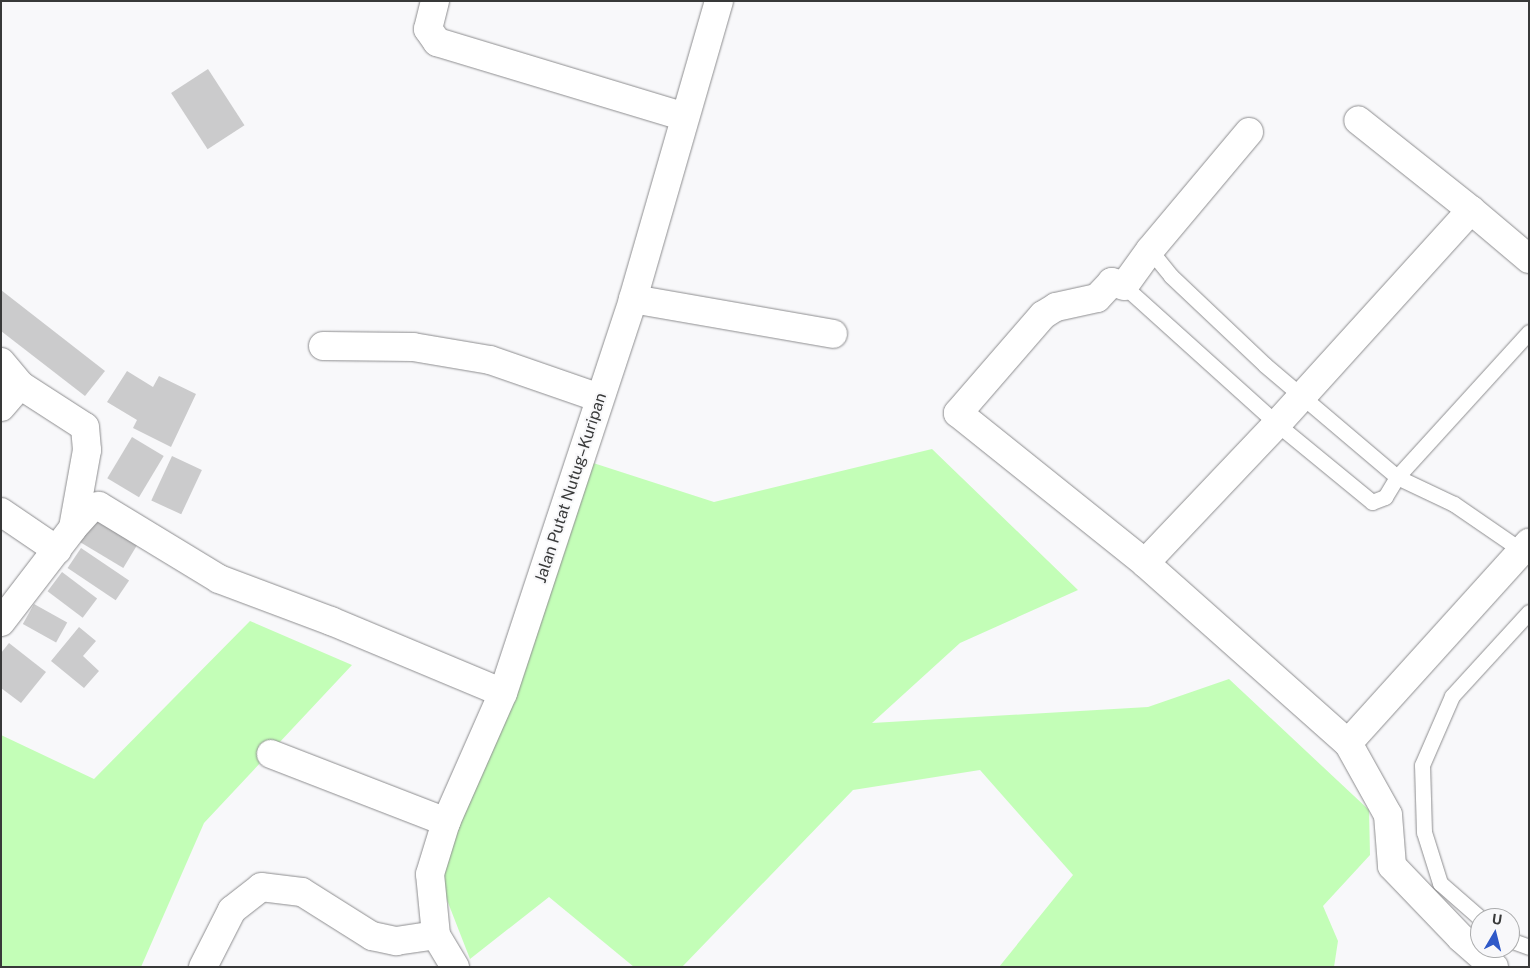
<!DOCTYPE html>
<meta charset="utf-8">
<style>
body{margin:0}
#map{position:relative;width:1530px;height:968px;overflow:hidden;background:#f8f8fa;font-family:"Public Sans",sans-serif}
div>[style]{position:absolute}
.green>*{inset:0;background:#c3feb7}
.building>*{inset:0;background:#cbcbcc;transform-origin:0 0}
.roads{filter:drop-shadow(0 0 1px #8d8d8f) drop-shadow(0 0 1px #8d8d8f)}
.service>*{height:15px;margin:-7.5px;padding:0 7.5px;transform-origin:7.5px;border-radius:7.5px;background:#fff}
.minor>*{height:28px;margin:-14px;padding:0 14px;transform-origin:14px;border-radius:14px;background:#fff}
.tertiary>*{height:28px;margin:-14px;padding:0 14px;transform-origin:14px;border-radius:14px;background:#fff}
span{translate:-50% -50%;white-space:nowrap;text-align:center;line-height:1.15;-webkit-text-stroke:4px #f8f8fa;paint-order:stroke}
.street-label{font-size:16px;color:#383939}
.frame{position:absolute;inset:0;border:2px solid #383939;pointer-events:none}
.north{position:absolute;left:1470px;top:908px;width:50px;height:50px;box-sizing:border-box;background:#f8f8fa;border:1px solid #abacad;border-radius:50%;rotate:8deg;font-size:14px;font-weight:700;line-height:20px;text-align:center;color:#383939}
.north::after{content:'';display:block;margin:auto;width:18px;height:22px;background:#2f59c8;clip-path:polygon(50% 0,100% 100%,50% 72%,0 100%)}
</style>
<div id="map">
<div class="green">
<div style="clip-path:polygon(932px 449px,1078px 590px,960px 643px,872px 723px,1148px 707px,1229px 679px,1369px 810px,1370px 855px,1323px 906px,1338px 941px,1334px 967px,999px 967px,1073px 875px,980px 770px,853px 790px,682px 967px,634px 967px,549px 897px,470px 959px,440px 882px,584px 460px,714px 502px)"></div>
<div style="clip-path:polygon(250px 621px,352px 665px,204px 823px,141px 967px,1px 967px,1px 735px,94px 779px)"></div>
</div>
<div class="building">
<div style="left:208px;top:69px;width:67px;height:44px;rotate:57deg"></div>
<div style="clip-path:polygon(1px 290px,105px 371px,85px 396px,1px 331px)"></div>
<div style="clip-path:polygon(127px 371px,153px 387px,159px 376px,196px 394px,171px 447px,133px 428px,137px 420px,107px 402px)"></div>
<div style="left:132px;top:437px;width:37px;height:48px;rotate:31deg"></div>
<div style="left:172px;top:456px;width:33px;height:49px;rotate:25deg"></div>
<div style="left:94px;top:512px;width:54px;height:33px;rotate:31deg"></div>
<div style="left:81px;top:548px;width:58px;height:24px;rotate:34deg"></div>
<div style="left:62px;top:572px;width:44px;height:24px;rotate:37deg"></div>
<div style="left:34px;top:604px;width:38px;height:23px;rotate:29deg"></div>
<div style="clip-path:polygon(79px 627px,96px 641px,83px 656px,99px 671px,84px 688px,51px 661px)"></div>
<div style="clip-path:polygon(9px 643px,46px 672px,21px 703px,1px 688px,1px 653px)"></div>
</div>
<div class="roads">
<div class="service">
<div style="left:1150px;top:250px;width:33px;rotate:51deg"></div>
<div style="left:1171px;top:276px;width:129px;rotate:43.4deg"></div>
<div style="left:1265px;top:365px;width:173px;rotate:40.3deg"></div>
<div style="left:1397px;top:477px;width:63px;rotate:25.3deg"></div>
<div style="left:1454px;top:504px;width:81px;rotate:34.5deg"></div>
<div style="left:1124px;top:286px;width:206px;rotate:42deg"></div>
<div style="left:1277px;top:424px;width:123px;rotate:39.4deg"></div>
<div style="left:1372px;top:502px;width:14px;rotate:-21deg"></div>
<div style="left:1385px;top:497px;width:23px;rotate:-59deg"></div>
<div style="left:1397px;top:477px;width:196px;rotate:-47.7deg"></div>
<div style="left:1480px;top:918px;width:53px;rotate:-138.8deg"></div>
<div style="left:1440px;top:883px;width:53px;rotate:-107.4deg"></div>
<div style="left:1424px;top:832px;width:67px;rotate:-91.7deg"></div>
<div style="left:1422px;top:765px;width:75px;rotate:-66.5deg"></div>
<div style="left:1452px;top:696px;width:114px;rotate:-47.5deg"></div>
<div style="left:1510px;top:940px;width:20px;rotate:20deg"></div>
</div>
<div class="minor">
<div style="left:435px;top:1px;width:29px;rotate:104deg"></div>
<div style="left:428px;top:29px;width:16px;rotate:55deg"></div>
<div style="left:437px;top:42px;width:259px;rotate:16.8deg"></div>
<div style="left:1249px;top:132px;width:154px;rotate:130deg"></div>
<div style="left:1150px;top:250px;width:44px;rotate:125.8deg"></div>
<div style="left:1124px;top:286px;width:13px;rotate:-162deg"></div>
<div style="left:1112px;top:282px;width:22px;rotate:133deg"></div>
<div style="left:1097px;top:298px;width:42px;rotate:167.6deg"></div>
<div style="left:1056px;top:307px;width:15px;rotate:148deg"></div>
<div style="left:1043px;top:315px;width:130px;rotate:130.9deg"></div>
<div style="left:958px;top:413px;width:240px;rotate:38.7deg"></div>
<div style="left:1145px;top:563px;width:271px;rotate:41.6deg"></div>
<div style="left:1348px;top:743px;width:82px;rotate:60.9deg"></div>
<div style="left:1388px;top:815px;width:51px;rotate:85.5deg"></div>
<div style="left:1392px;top:866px;width:100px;rotate:46.2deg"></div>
<div style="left:1461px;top:938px;width:44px;rotate:41.3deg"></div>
<div style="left:1471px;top:210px;width:76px;rotate:40.2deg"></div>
<div style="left:633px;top:299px;width:203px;rotate:9.9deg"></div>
<div style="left:323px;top:346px;width:90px;rotate:0.6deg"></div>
<div style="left:413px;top:347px;width:78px;rotate:9.6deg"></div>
<div style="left:490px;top:360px;width:116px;rotate:19.1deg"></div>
<div style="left:1px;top:362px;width:30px;rotate:50deg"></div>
<div style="left:20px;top:385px;width:77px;rotate:32.9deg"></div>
<div style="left:85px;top:427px;width:23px;rotate:85deg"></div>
<div style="left:87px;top:450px;width:79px;rotate:100.2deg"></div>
<div style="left:1px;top:407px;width:29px;rotate:-49deg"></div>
<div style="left:1px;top:512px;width:68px;rotate:34.2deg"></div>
<div style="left:1145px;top:563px;width:192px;rotate:-46.5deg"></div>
<div style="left:1277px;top:424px;width:289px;rotate:-47.8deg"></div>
<div style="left:1471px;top:210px;width:144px;rotate:-141.5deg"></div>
<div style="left:1px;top:622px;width:118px;rotate:-52.5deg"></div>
<div style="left:73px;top:528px;width:28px;rotate:-48deg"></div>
<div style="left:92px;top:507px;width:7px;rotate:-8deg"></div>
<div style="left:99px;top:506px;width:140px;rotate:31.3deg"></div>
<div style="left:219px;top:579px;width:120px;rotate:20.6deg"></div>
<div style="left:331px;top:621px;width:186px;rotate:22.7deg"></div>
<div style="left:1348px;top:743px;width:270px;rotate:-47.9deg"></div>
<div style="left:271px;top:754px;width:188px;rotate:21.2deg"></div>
<div style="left:203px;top:967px;width:64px;rotate:-63deg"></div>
<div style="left:232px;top:910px;width:37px;rotate:-38deg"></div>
<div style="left:261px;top:887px;width:41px;rotate:7deg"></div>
<div style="left:302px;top:892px;width:83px;rotate:32.2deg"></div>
<div style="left:372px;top:936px;width:25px;rotate:12deg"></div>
<div style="left:396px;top:941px;width:40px;rotate:-8.5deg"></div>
</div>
<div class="tertiary">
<div style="left:455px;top:967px;width:37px;rotate:-121deg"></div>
<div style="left:436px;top:935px;width:61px;rotate:-95.6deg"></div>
<div style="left:430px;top:874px;width:54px;rotate:-72.9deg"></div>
<div style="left:446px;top:822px;width:141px;rotate:-66.2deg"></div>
<div style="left:503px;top:693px;width:415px;rotate:-71.7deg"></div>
<div style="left:633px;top:299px;width:310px;rotate:-73.9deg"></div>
</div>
</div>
<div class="street-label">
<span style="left:571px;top:488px;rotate:-72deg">Jalan Putat Nutug–Kuripan</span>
</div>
<div class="frame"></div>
<div class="north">U</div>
</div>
